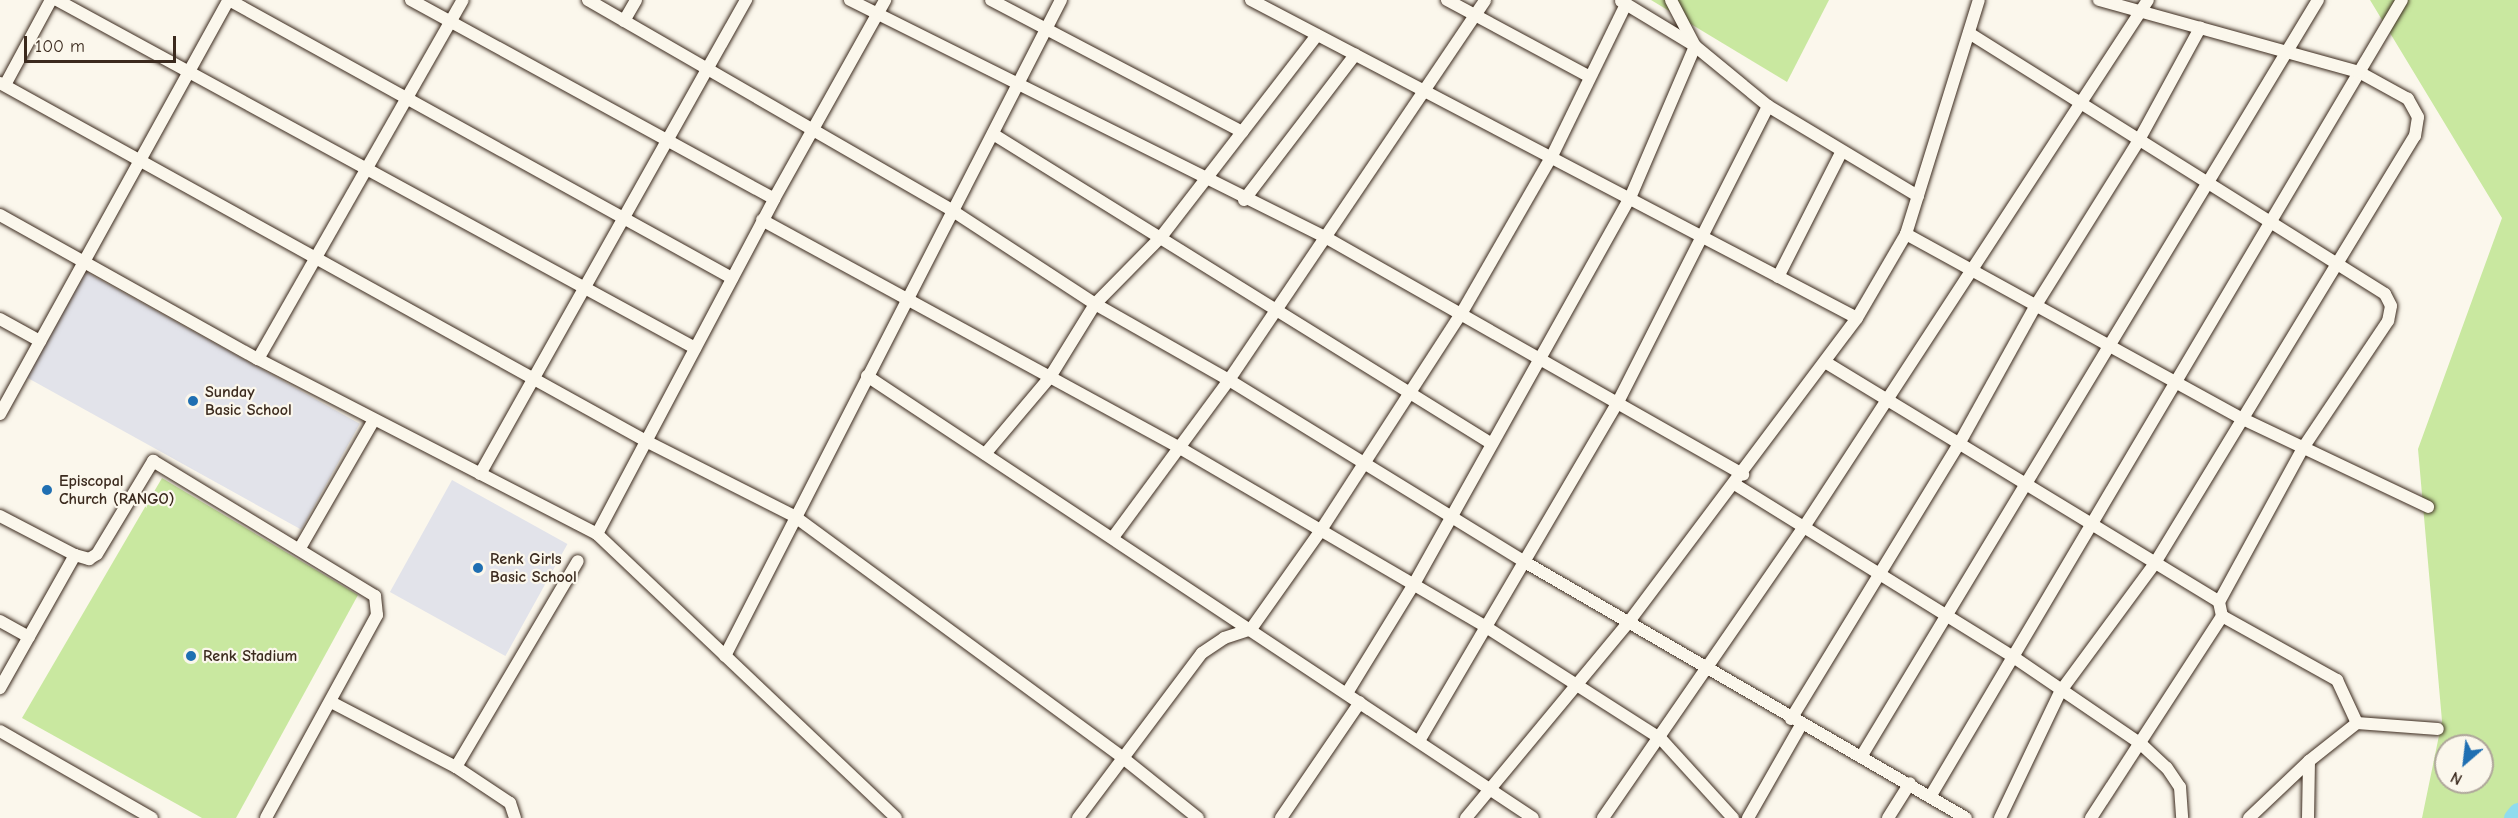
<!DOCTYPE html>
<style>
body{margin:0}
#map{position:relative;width:2518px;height:818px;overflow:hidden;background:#fbf7ec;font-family:"Comic Neue",sans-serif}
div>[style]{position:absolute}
.built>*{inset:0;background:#e2e3ea;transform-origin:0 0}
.green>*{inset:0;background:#c9e8a0}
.river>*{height:18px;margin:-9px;padding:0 9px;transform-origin:9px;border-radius:9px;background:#8fdcee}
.roads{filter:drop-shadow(0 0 2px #3b2a1e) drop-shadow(0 0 2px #3b2a1e)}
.minor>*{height:12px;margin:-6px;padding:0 6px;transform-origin:6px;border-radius:6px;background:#fbf7ec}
.dots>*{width:16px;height:16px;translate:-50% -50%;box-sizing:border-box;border:3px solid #fbf7ec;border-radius:50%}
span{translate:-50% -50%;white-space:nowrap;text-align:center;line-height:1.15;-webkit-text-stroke:4.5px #fbf7ec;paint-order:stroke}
.poi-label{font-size:16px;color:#3b2a1e;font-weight:700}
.left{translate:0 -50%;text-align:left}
.north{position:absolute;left:2434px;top:734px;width:60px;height:60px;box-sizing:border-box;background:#fbf7ec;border:2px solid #aea59a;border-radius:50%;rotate:208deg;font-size:16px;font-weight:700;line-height:24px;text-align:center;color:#3b2a1e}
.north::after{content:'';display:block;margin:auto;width:21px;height:27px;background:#1f6fb2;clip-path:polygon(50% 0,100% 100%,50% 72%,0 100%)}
.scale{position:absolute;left:24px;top:36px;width:152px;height:27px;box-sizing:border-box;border:3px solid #3b2a1e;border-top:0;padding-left:8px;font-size:18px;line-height:21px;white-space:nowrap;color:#3b2a1e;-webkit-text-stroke:4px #fbf7ec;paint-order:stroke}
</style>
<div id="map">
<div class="built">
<div style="left:86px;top:272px;width:313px;height:121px;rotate:29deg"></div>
<div style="left:452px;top:480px;width:132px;height:128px;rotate:29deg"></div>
</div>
<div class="green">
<div style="clip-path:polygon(1651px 0,1829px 0,1787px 82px)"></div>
<div style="clip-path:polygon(evenodd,2370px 0,2518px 0,2518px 818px,2422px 818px,2442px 721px,2418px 449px,2502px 218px,2370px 0,2446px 746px,2482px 746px,2482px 782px,2446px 782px,2446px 746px)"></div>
<div style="clip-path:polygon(162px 478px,358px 595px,236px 818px,202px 818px,22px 718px)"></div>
</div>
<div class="river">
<div style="left:2513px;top:818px;width:8px;rotate:-50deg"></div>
</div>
<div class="roads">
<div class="minor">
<div style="left:57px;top:0;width:727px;rotate:28.61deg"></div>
<div style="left:229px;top:0;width:575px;rotate:28.93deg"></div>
<div style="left:411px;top:0;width:414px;rotate:28.7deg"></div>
<div style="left:588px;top:0;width:422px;rotate:30deg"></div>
<div style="left:953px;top:211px;width:170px;rotate:33.2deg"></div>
<div style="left:1095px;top:304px;width:154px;rotate:29.6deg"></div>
<div style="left:1229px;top:380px;width:345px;rotate:31.6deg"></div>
<div style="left:1523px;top:561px;width:512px;rotate:30.12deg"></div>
<div style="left:850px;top:0;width:531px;rotate:26.52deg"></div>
<div style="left:1325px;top:237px;width:481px;rotate:29.6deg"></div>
<div style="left:991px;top:0;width:284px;rotate:27.7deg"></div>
<div style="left:1251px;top:0;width:684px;rotate:27.69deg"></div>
<div style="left:1447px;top:0;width:162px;rotate:28.3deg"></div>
<div style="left:1621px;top:1px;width:87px;rotate:31.3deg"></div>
<div style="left:1695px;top:46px;width:94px;rotate:39.4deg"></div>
<div style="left:1768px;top:106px;width:175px;rotate:31deg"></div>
<div style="left:624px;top:21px;width:24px;rotate:-60deg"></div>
<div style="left:1969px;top:33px;width:491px;rotate:32.1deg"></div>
<div style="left:2385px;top:294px;width:13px;rotate:63deg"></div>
<div style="left:2391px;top:306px;width:15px;rotate:101deg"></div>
<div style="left:2388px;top:321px;width:153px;rotate:123.8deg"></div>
<div style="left:2303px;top:448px;width:175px;rotate:118.6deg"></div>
<div style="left:0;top:83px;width:736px;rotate:29deg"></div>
<div style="left:644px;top:440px;width:168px;rotate:26.9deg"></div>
<div style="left:794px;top:516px;width:408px;rotate:36.3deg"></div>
<div style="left:1123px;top:758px;width:96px;rotate:38.7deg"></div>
<div style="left:5px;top:85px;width:97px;rotate:-61.6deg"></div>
<div style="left:993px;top:134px;width:587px;rotate:31.85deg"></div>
<div style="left:1244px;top:200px;width:183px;rotate:-52.6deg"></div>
<div style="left:0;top:215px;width:295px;rotate:29.2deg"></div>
<div style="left:258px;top:359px;width:382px;rotate:27.3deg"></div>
<div style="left:597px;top:534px;width:412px;rotate:43.5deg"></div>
<div style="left:762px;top:220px;width:476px;rotate:28.6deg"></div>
<div style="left:1180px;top:448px;width:355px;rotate:30.3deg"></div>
<div style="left:1486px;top:627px;width:208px;rotate:32.6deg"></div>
<div style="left:1661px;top:739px;width:107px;rotate:47.7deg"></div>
<div style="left:1906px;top:234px;width:384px;rotate:28.8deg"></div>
<div style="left:2243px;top:419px;width:205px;rotate:25.4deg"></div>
<div style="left:1778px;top:277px;width:141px;rotate:-63.1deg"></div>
<div style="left:0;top:319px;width:46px;rotate:28.8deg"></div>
<div style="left:258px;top:359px;width:413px;rotate:-60.3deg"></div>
<div style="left:1825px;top:362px;width:461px;rotate:31.3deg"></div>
<div style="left:2219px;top:602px;width:14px;rotate:78deg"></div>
<div style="left:2222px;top:616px;width:132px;rotate:29.1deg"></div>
<div style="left:2337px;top:680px;width:47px;rotate:65.1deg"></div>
<div style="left:2357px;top:723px;width:81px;rotate:4.2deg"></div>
<div style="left:867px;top:376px;width:799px;rotate:33.57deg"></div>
<div style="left:0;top:414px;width:473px;rotate:-61.1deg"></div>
<div style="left:985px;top:454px;width:101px;rotate:-49.8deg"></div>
<div style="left:1050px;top:377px;width:86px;rotate:-58.3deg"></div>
<div style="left:1095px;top:304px;width:94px;rotate:-45.4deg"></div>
<div style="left:1161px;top:237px;width:255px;rotate:-52.3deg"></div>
<div style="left:480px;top:474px;width:544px;rotate:-60.7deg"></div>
<div style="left:1736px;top:485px;width:325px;rotate:31.8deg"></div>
<div style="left:2012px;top:656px;width:156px;rotate:34.3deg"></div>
<div style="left:2141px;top:744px;width:35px;rotate:43deg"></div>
<div style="left:2167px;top:768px;width:23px;rotate:56deg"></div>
<div style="left:2180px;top:787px;width:31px;rotate:86deg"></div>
<div style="left:0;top:516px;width:85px;rotate:27.5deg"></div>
<div style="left:75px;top:555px;width:153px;rotate:119.4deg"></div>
<div style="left:597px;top:534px;width:379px;rotate:-62.1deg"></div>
<div style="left:774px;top:199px;width:228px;rotate:-60.8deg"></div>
<div style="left:1114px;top:536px;width:194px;rotate:-53.6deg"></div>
<div style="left:1229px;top:380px;width:458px;rotate:-56deg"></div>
<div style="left:300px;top:548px;width:148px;rotate:-60deg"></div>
<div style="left:75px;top:555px;width:15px;rotate:16deg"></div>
<div style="left:89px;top:559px;width:9px;rotate:-32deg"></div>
<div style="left:97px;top:554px;width:109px;rotate:-58.9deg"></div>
<div style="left:153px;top:461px;width:260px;rotate:31.3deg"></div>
<div style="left:375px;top:596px;width:19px;rotate:84deg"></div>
<div style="left:377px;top:615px;width:231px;rotate:118.7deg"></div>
<div style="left:0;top:621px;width:33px;rotate:29deg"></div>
<div style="left:725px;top:656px;width:737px;rotate:-62.88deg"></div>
<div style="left:1347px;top:693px;width:128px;rotate:-58.4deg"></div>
<div style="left:1414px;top:584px;width:442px;rotate:-60.8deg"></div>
<div style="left:1630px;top:198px;width:165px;rotate:-66.8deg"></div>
<div style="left:1695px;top:46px;width:52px;rotate:-117.6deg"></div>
<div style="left:331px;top:702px;width:141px;rotate:27.5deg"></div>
<div style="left:1791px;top:719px;width:322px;rotate:-58.6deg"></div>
<div style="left:1959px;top:444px;width:159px;rotate:-61deg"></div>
<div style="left:2036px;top:305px;width:195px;rotate:-58deg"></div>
<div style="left:2139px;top:140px;width:128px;rotate:-61.4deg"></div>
<div style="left:0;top:731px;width:175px;rotate:29.8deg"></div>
<div style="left:1419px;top:741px;width:393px;rotate:-59.6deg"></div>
<div style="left:1618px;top:402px;width:332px;rotate:-63.1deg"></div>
<div style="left:1861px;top:757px;width:884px;rotate:-58.88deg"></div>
<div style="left:1930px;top:797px;width:926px;rotate:-59.37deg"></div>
<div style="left:515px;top:818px;width:16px;rotate:-108deg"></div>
<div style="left:510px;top:803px;width:65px;rotate:-146.3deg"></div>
<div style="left:456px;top:767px;width:239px;rotate:-59.4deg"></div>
<div style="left:1078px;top:818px;width:206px;rotate:-53.1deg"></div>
<div style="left:1202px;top:653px;width:27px;rotate:-34deg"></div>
<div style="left:1224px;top:638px;width:28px;rotate:-18deg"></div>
<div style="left:1251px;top:629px;width:121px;rotate:-54.7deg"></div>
<div style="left:1321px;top:530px;width:257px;rotate:-57.1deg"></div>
<div style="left:1461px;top:314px;width:182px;rotate:-60.1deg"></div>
<div style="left:1552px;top:156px;width:169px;rotate:-64deg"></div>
<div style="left:1281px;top:818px;width:140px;rotate:-55.7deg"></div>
<div style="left:1466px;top:818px;width:254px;rotate:-50.3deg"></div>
<div style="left:1628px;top:623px;width:381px;rotate:-53.1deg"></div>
<div style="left:1857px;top:318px;width:97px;rotate:-59.7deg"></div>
<div style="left:1906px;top:234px;width:245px;rotate:-72.7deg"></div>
<div style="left:1603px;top:818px;width:354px;rotate:-55.4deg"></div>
<div style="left:1804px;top:527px;width:629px;rotate:-56.87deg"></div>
<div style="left:1748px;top:818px;width:107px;rotate:-60.3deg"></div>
<div style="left:1888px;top:818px;width:41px;rotate:-57.8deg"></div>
<div style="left:2000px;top:818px;width:140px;rotate:-64.5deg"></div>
<div style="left:2060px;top:692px;width:160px;rotate:-53.6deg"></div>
<div style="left:2155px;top:563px;width:500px;rotate:-58.7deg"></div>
<div style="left:2415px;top:136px;width:19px;rotate:-81deg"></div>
<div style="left:2418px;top:117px;width:21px;rotate:-119deg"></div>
<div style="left:2408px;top:99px;width:56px;rotate:-151.1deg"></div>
<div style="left:2359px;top:72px;width:270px;rotate:-164.5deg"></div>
<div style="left:2091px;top:818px;width:241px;rotate:-57deg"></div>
<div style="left:2249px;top:818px;width:83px;rotate:-43.5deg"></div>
<div style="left:2308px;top:818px;width:57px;rotate:-89deg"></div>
<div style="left:2309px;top:761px;width:61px;rotate:-38.4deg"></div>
</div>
</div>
<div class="dots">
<div style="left:193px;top:401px;background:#1f6fb2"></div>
<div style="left:47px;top:490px;background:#1f6fb2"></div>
<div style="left:478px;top:568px;background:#1f6fb2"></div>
<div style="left:191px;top:656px;background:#1f6fb2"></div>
</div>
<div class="poi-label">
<span class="left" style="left:205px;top:401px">Sunday<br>Basic School</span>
<span class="left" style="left:59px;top:490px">Episcopal<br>Church (RANGO)</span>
<span class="left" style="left:490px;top:568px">Renk Girls<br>Basic School</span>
<span class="left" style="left:203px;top:656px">Renk Stadium</span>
</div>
<div class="north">N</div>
<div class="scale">100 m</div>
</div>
